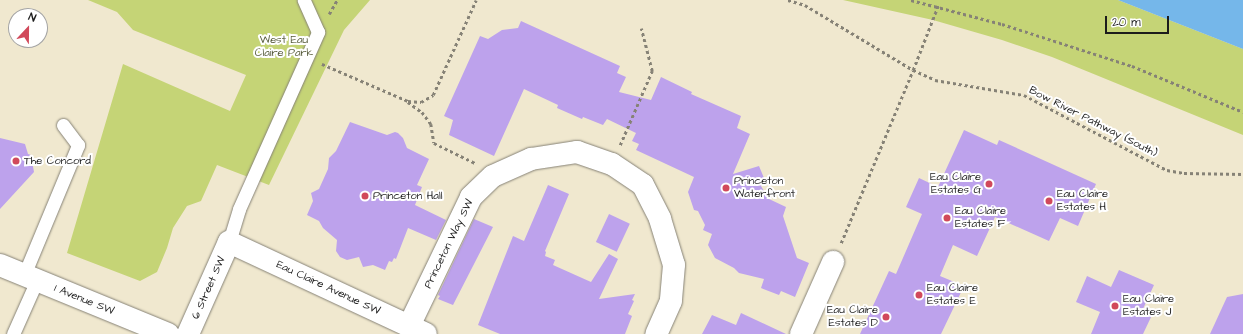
<!DOCTYPE html>
<style>
body{margin:0}
#map{position:relative;width:1243px;height:334px;overflow:hidden;background:#f0e8cf;font-family:"Architects Daughter",sans-serif}
div>[style]{position:absolute}
.green>*{inset:0;background:#c5d476}
.water>*{inset:0;background:#75b7ea}
.building>*{inset:0;background:#bda2ec;transform-origin:0 0}
.path>*{height:2.5px;margin-top:-1.25px;transform-origin:0;background:repeating-linear-gradient(90deg,#868276 0 3px,transparent 0 6px)}
.roads{filter:drop-shadow(0 0 1px #868276) drop-shadow(0 0 1px #868276)}
.lane>*{height:13px;margin:-6.5px;padding:0 6.5px;transform-origin:6.5px;border-radius:6.5px;background:#fff}
.street>*{height:22px;margin:-11px;padding:0 11px;transform-origin:11px;border-radius:11px;background:#fff}
.dots>*{width:11px;height:11px;translate:-50% -50%;box-sizing:border-box;border:2px solid #fff;border-radius:50%}
span{translate:-50% -50%;white-space:nowrap;text-align:center;line-height:1.15;-webkit-text-stroke:4px #fff;paint-order:stroke}
.park-label{font-size:11px;color:#575c3c}
.street-label{font-size:11px;color:#1c1c1c}
.poi-label{font-size:11px;color:#1c1c1c}
.left{translate:0 -50%;text-align:left}
.right{translate:-100% -50%;text-align:right}
.north{position:absolute;left:8px;top:8px;width:40px;height:40px;box-sizing:border-box;background:#fff;border:1px solid #a4a4a4;border-radius:50%;rotate:22deg;font-size:11px;font-weight:700;line-height:16px;text-align:center;color:#1c1c1c}
.north::after{content:'';display:block;margin:auto;width:14px;height:18px;background:#d1495b;clip-path:polygon(50% 0,100% 100%,50% 72%,0 100%)}
.scale{position:absolute;left:1105px;top:16px;width:64px;height:18px;box-sizing:border-box;border:2px solid #1c1c1c;border-top:0;padding-left:5px;font-size:12px;line-height:14px;white-space:nowrap;color:#1c1c1c;-webkit-text-stroke:3px #fff;paint-order:stroke}
</style>
<div id="map">
<div class="green">
<div style="clip-path:polygon(88px 0,370px 0,344px 30px,269px 185px,217px 165px,201px 201px,187px 206px,173px 228px,167px 248px,157px 272px,140px 281px,67px 253px,123px 64px,230px 111px,246px 75px,133px 30px,117px 12px)"></div>
<div style="clip-path:polygon(843px 0,1118px 0,1243px 49px,1243px 135px,1052px 57px,1002px 40px,933px 20px)"></div>
</div>
<div class="water">
<div style="clip-path:polygon(1118px 0,1243px 0,1243px 49px)"></div>
</div>
<div class="building">
<div style="clip-path:polygon(521px 21px,620px 66px,617px 73px,626px 77px,619px 92px,651px 100px,661px 77px,692px 92px,691px 94px,741px 116px,737px 128px,750px 134px,733px 174px,759px 166px,764px 178px,761px 186px,769px 199px,786px 207px,783px 216px,797px 258px,809px 263px,795px 297px,781px 291px,779px 295px,761px 288px,764px 279px,739px 273px,734px 268px,715px 258px,708px 245px,712px 234px,703px 230px,705px 225px,698px 211px,694px 210px,688px 192px,694px 177px,636px 150px,639px 144px,632px 141px,636px 133px,607px 119px,603px 125px,583px 117px,582px 119px,557px 108px,558px 105px,524px 89px,494px 156px,449px 135px,453px 120px,444px 116px,480px 36px,488px 39px,502px 30px,518px 28px)"></div>
<div style="clip-path:polygon(350px 122px,387px 135px,395px 132px,398px 133px,403px 138px,407px 148px,429px 159px,417px 185px,422px 187px,415px 205px,446px 220px,436px 240px,408px 228px,396px 259px,394px 258px,392px 262px,389px 261px,385px 270px,373px 265px,363px 267px,359px 257px,347px 260px,340px 257px,336px 251px,337px 240px,323px 228px,319px 221px,307px 215px,313px 201px,311px 193px,319px 189px,328px 169px,329px 158px,336px 151px)"></div>
<div style="clip-path:polygon(964px 130px,997px 145px,999px 140px,1096px 184px,1078px 226px,1060px 218px,1049px 241px,995px 217px,977px 256px,953px 245px,940px 276px,964px 286px,941px 334px,860px 334px,889px 271px,896px 274px,922px 214px,906px 207px,919px 178px,938px 187px)"></div>
<div style="clip-path:polygon(0 138px,25px 144px,28px 154px,31px 155px,34px 172px,0 209px)"></div>
<div style="clip-path:polygon(548px 185px,569px 194px,545px 251px,546px 252px,545px 256px,555px 260px,553px 265px,591px 282px,609px 254px,618px 259px,599px 299px,635px 294px,632px 300px,634px 301px,628px 314px,632px 316px,625px 334px,500px 334px,478px 325px,513px 236px,524px 241px)"></div>
<div style="left:609px;top:214px;width:23px;height:31px;rotate:25deg"></div>
<div style="clip-path:polygon(474px 219px,493px 227px,453px 305px,438px 299px,440px 296px,438px 295px)"></div>
<div style="clip-path:polygon(1119px 270px,1154px 285px,1142px 311px,1152px 315px,1143px 334px,1091px 334px,1100px 312px,1076px 302px,1087px 276px,1111px 287px)"></div>
<div style="clip-path:polygon(1243px 294px,1243px 334px,1210px 334px,1227px 297px)"></div>
<div style="clip-path:polygon(741px 313px,786px 334px,702px 334px,712px 315px,736px 325px)"></div>
</div>
<div class="path">
<div style="left:788px;top:0;width:18px;rotate:16deg"></div>
<div style="left:805px;top:5px;width:126px;rotate:31deg"></div>
<div style="left:913px;top:70px;width:24px;rotate:24deg"></div>
<div style="left:935px;top:80px;width:90px;rotate:9.6deg"></div>
<div style="left:1024px;top:95px;width:161px;rotate:27.7deg"></div>
<div style="left:1167px;top:170px;width:17px;rotate:10deg"></div>
<div style="left:1184px;top:173px;width:59px;rotate:1deg"></div>
<div style="left:911px;top:0;width:94px;rotate:14.8deg"></div>
<div style="left:1002px;top:24px;width:137px;rotate:17.9deg"></div>
<div style="left:1132px;top:66px;width:120px;rotate:22.5deg"></div>
<div style="left:329px;top:14px;width:16px;rotate:-60deg"></div>
<div style="left:322px;top:64px;width:94px;rotate:23.3deg"></div>
<div style="left:408px;top:101px;width:13px;rotate:4deg"></div>
<div style="left:421px;top:102px;width:14px;rotate:-30deg"></div>
<div style="left:433px;top:95px;width:104px;rotate:-65.6deg"></div>
<div style="left:408px;top:102px;width:17px;rotate:36deg"></div>
<div style="left:422px;top:112px;width:15px;rotate:53deg"></div>
<div style="left:431px;top:124px;width:19px;rotate:81deg"></div>
<div style="left:434px;top:143px;width:46px;rotate:26deg"></div>
<div style="left:620px;top:145px;width:81px;rotate:-66.6deg"></div>
<div style="left:652px;top:71px;width:44px;rotate:-104.3deg"></div>
<div style="left:841px;top:243px;width:187px;rotate:-67.4deg"></div>
<div style="left:913px;top:70px;width:69px;rotate:-68.7deg"></div>
</div>
<div class="roads">
<div class="lane">
<div style="left:229px;top:242px;width:34px;rotate:-73deg"></div>
<div style="left:239px;top:209px;width:194px;rotate:-65.9deg"></div>
<div style="left:318px;top:32px;width:35px;rotate:-114deg"></div>
<div style="left:24px;top:275px;width:141px;rotate:-67.4deg"></div>
<div style="left:78px;top:145px;width:25px;rotate:-127deg"></div>
<div style="left:13px;top:334px;width:59px;rotate:-66deg"></div>
</div>
<div class="street">
<div style="left:0;top:265px;width:182px;rotate:22.3deg"></div>
<div style="left:409px;top:326px;width:143px;rotate:-64.3deg"></div>
<div style="left:471px;top:197px;width:30px;rotate:-44deg"></div>
<div style="left:493px;top:176px;width:42px;rotate:-24.1deg"></div>
<div style="left:531px;top:159px;width:47px;rotate:-8.7deg"></div>
<div style="left:577px;top:152px;width:37px;rotate:19deg"></div>
<div style="left:612px;top:164px;width:37px;rotate:34deg"></div>
<div style="left:643px;top:185px;width:38px;rotate:63deg"></div>
<div style="left:660px;top:219px;width:48px;rotate:73.1deg"></div>
<div style="left:674px;top:265px;width:36px;rotate:95deg"></div>
<div style="left:671px;top:301px;width:36px;rotate:114deg"></div>
<div style="left:188px;top:334px;width:101px;rotate:-66deg"></div>
<div style="left:229px;top:242px;width:217px;rotate:25deg"></div>
<div style="left:801px;top:334px;width:79px;rotate:-66deg"></div>
</div>
</div>
<div class="dots">
<div style="left:16px;top:161px;background:#d1495b"></div>
<div style="left:989px;top:184px;background:#d1495b"></div>
<div style="left:726px;top:188px;background:#d1495b"></div>
<div style="left:365px;top:196px;background:#d1495b"></div>
<div style="left:1049px;top:201px;background:#d1495b"></div>
<div style="left:947px;top:218px;background:#d1495b"></div>
<div style="left:919px;top:295px;background:#d1495b"></div>
<div style="left:1115px;top:306px;background:#d1495b"></div>
<div style="left:886px;top:317px;background:#d1495b"></div>
</div>
<div class="park-label">
<span style="left:284px;top:47px">West Eau<br>Claire Park</span>
</div>
<div class="street-label">
<span style="left:1093px;top:122px;rotate:27deg">Bow River Pathway (South)</span>
<span style="left:449px;top:244px;rotate:-64deg">Princeton Way SW</span>
<span style="left:209px;top:288px;rotate:-66deg">6 Street SW</span>
<span style="left:328px;top:288px;rotate:25deg">Eau Claire Avenue SW</span>
<span style="left:84px;top:300px;rotate:22deg">1 Avenue SW</span>
</div>
<div class="poi-label">
<span class="left" style="left:24px;top:161px">The Concord</span>
<span class="right" style="left:981px;top:184px">Eau Claire<br>Estates G</span>
<span class="left" style="left:734px;top:188px">Princeton<br>Waterfront</span>
<span class="left" style="left:1057px;top:201px">Eau Claire<br>Estates H</span>
<span class="left" style="left:373px;top:196px">Princeton Hall</span>
<span class="left" style="left:955px;top:218px">Eau Claire<br>Estates F</span>
<span class="left" style="left:927px;top:295px">Eau Claire<br>Estates E</span>
<span class="left" style="left:1123px;top:306px">Eau Claire<br>Estates J</span>
<span class="right" style="left:878px;top:317px">Eau Claire<br>Estates D</span>
</div>
<div class="north">N</div>
<div class="scale">20 m</div>
</div>
